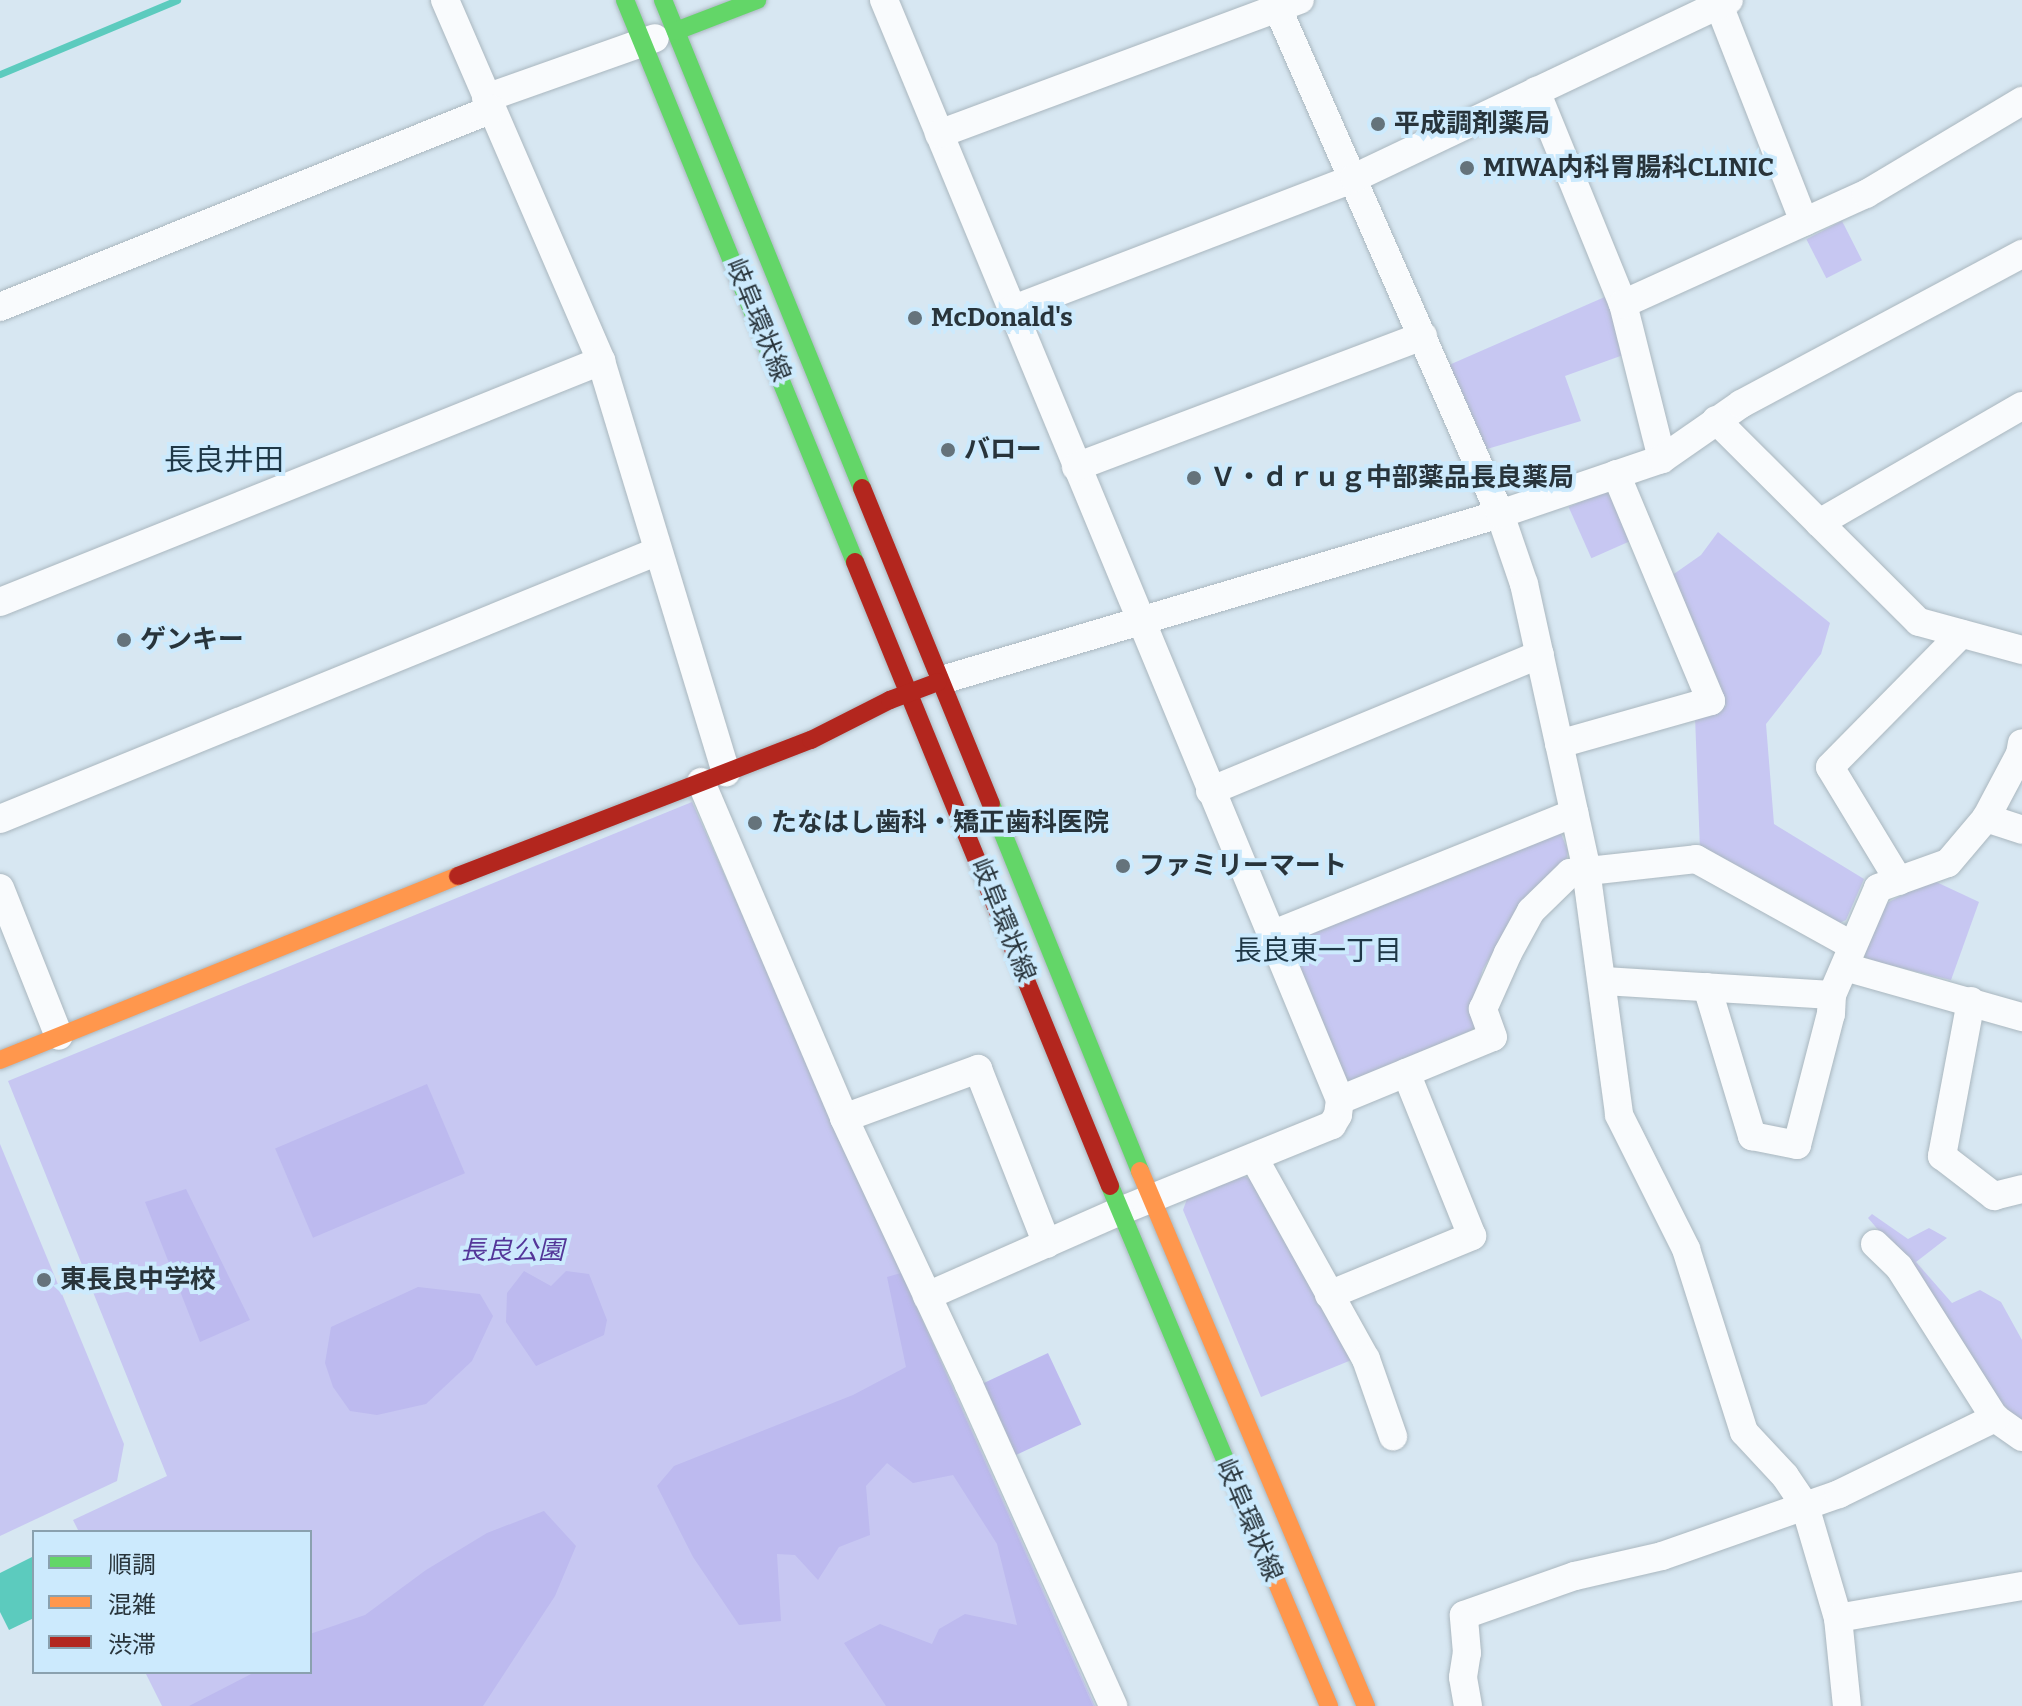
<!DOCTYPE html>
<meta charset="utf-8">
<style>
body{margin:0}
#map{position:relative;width:2022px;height:1706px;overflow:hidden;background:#d7e7f2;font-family:Bitter,"Noto Sans JP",serif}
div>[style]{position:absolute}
.green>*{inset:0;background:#c7c7f2;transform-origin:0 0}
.forest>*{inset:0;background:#bdbaef;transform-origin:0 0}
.water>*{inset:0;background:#5ccbbe}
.stream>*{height:7px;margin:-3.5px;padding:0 3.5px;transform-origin:3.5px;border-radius:3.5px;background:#5ccbbe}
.roads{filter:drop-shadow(0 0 2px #aab7bf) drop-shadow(0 0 2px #aab7bf)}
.street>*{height:28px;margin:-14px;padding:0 14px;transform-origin:14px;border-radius:14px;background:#f9fbfd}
.fast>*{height:18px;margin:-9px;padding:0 9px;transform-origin:9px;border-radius:9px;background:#63d668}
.slow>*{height:18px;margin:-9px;padding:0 9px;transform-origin:9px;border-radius:9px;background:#ff974d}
.jam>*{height:18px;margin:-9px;padding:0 9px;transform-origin:9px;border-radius:9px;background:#b3261e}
.dots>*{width:22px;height:22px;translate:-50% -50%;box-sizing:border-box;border:4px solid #cceafd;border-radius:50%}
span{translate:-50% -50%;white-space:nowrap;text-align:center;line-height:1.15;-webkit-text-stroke:8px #cceafd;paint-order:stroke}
.poi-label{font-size:26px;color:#28343b;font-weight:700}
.left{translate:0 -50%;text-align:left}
.street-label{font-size:26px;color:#28343b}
.park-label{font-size:26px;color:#543699;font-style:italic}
.neighbourhood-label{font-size:28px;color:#1f3847}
.quarter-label{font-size:30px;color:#1f3847}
.legend{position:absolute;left:32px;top:1530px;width:280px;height:144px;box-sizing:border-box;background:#cceafd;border:2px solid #8aa1af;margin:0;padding:10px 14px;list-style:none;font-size:24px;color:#28343b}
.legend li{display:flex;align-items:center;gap:16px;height:40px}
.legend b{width:40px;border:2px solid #8aa1af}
</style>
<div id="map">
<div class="green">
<div style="left:1842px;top:221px;width:44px;height:40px;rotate:63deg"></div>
<div style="clip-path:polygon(1607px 296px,1626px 354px,1565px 376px,1581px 421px,1487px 449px,1449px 365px)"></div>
<div style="left:1607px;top:490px;width:56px;height:42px;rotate:66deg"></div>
<div style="clip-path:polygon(1718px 532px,1830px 623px,1821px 654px,1766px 724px,1774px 824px,1864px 879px,1846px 920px,1833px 926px,1700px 850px,1695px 716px,1726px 706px,1671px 576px,1701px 555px)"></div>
<div style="clip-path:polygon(692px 802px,1095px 1706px,162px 1706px,145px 1672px,310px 1672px,310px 1532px,79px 1532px,73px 1520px,167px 1476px,8px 1081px)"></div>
<div style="clip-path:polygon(1559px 829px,1568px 851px,1566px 863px,1530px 892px,1483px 969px,1474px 997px,1476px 1028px,1350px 1084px,1342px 1079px,1285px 941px)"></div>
<div style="clip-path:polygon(1932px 880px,1979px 902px,1951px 980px,1864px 959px,1861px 948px,1881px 906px)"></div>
<div style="clip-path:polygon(0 1144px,124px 1444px,117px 1481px,0 1536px)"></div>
<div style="clip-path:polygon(1243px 1176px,1253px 1180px,1354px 1359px,1261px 1397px,1183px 1210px,1187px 1199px)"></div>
<div style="clip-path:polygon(1872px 1214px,1908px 1239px,1929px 1228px,1947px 1238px,1916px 1262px,1952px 1303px,1980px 1290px,2001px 1302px,2022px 1340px,2022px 1422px,2002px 1411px,1905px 1261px,1868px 1218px)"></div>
</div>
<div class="forest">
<div style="left:427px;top:1084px;width:97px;height:165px;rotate:67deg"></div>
<div style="clip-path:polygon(186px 1189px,250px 1320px,200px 1342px,145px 1202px)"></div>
<div style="clip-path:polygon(524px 1271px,551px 1286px,566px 1271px,589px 1274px,607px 1320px,604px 1335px,536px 1366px,506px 1322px,507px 1293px)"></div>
<div style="clip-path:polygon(901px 1273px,1093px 1706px,886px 1706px,844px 1643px,880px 1624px,932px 1644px,939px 1629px,965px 1614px,1017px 1625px,997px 1544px,953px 1475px,913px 1483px,887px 1463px,866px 1486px,870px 1535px,839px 1547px,818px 1580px,795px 1555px,777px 1554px,781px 1621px,739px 1625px,693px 1557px,657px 1486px,674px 1466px,853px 1395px,906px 1367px,887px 1277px)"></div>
<div style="clip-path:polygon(418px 1287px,480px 1294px,493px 1316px,472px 1361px,426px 1404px,377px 1415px,350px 1411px,333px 1387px,325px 1363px,331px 1327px)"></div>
<div style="left:1048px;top:1353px;width:79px;height:79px;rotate:65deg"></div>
<div style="clip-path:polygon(544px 1511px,576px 1546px,555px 1596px,483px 1706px,189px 1706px,255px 1672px,310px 1672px,310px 1634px,365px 1615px,426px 1570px,487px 1533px)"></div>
</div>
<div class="water">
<div style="clip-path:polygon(34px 1556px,34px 1618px,9px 1630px,0 1612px,0 1573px)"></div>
</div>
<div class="stream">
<div style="left:0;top:74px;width:192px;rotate:-22.7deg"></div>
</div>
<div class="roads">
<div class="street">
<div style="left:445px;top:0;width:393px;rotate:66.6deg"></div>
<div style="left:601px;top:361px;width:430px;rotate:73.1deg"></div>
<div style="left:884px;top:0;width:1191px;rotate:67.48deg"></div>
<div style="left:1340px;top:1100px;width:15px;rotate:98deg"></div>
<div style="left:1338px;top:1115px;width:12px;rotate:121deg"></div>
<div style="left:1332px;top:1125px;width:229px;rotate:157.9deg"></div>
<div style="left:1120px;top:1211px;width:211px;rotate:156.2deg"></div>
<div style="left:1274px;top:0;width:561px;rotate:66.27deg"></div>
<div style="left:1500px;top:514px;width:74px;rotate:71.1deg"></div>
<div style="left:1524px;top:584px;width:285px;rotate:77.6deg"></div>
<div style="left:1585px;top:862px;width:255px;rotate:82.3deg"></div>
<div style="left:1619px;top:1115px;width:150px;rotate:63.4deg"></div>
<div style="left:1686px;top:1249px;width:192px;rotate:72.4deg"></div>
<div style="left:1744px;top:1432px;width:60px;rotate:47deg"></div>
<div style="left:1785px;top:1476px;width:36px;rotate:56deg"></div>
<div style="left:1805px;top:1506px;width:117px;rotate:73.6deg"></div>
<div style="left:1838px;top:1618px;width:88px;rotate:84.2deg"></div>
<div style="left:1719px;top:5px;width:233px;rotate:68.6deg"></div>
<div style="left:1536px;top:91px;width:230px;rotate:67.8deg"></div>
<div style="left:486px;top:98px;width:179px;rotate:-19.5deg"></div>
<div style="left:939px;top:134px;width:385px;rotate:-20.4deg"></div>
<div style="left:0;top:307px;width:530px;rotate:-21.92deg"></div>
<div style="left:1011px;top:310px;width:368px;rotate:-21deg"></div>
<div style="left:1354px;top:178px;width:415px;rotate:-25.4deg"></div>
<div style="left:1716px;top:420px;width:286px;rotate:44.9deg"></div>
<div style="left:1919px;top:622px;width:107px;rotate:15.2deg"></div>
<div style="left:1662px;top:459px;width:160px;rotate:-104.1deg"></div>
<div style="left:1623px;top:304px;width:267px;rotate:-24.4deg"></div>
<div style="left:1866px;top:194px;width:182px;rotate:-30.8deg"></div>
<div style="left:1076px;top:467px;width:371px;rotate:-20.7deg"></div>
<div style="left:1819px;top:523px;width:234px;rotate:-30deg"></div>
<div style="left:0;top:602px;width:648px;rotate:-21.85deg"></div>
<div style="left:942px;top:680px;width:582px;rotate:-16.57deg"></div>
<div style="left:1500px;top:514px;width:171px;rotate:-18.8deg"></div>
<div style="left:1662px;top:459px;width:96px;rotate:-34.8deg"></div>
<div style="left:1741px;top:404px;width:319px;rotate:-28.1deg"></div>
<div style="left:1559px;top:744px;width:158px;rotate:-15.8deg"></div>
<div style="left:1711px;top:701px;width:246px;rotate:-112.7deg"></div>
<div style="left:701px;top:782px;width:365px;rotate:66.9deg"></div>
<div style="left:844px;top:1118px;width:295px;rotate:64.9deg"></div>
<div style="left:969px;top:1385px;width:352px;rotate:65.8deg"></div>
<div style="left:1210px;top:791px;width:357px;rotate:-22.5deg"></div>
<div style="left:1986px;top:818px;width:38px;rotate:18deg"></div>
<div style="left:0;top:819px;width:710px;rotate:-22.16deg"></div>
<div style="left:1899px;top:881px;width:133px;rotate:-121.2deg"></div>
<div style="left:1830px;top:767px;width:187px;rotate:-45.4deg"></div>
<div style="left:0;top:888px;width:159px;rotate:68.3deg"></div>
<div style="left:1271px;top:935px;width:327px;rotate:-21.9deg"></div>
<div style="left:1845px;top:967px;width:184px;rotate:15.8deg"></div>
<div style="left:1604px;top:981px;width:228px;rotate:3.5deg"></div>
<div style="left:1707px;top:987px;width:156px;rotate:73.2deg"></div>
<div style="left:1752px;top:1136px;width:46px;rotate:11.3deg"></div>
<div style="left:1797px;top:1145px;width:135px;rotate:-75.5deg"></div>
<div style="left:1831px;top:1014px;width:19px;rotate:-87deg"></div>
<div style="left:1832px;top:995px;width:116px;rotate:-66.7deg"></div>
<div style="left:1878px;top:888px;width:74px;rotate:-19.7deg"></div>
<div style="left:1948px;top:863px;width:59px;rotate:-49.8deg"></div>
<div style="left:1986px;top:818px;width:72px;rotate:-62deg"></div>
<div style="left:2020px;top:754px;width:11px;rotate:-80deg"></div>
<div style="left:1971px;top:1001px;width:158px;rotate:100.6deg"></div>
<div style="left:1942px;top:1156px;width:66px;rotate:37.6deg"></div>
<div style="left:1994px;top:1196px;width:29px;rotate:-14deg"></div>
<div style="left:1340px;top:1100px;width:165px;rotate:-22.4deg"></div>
<div style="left:1493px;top:1037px;width:30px;rotate:-110deg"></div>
<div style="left:1483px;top:1009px;width:61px;rotate:-65.9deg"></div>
<div style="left:1508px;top:953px;width:48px;rotate:-61.3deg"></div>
<div style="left:1531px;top:911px;width:54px;rotate:-44.3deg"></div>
<div style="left:1570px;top:873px;width:127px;rotate:-6.3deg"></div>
<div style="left:1696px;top:859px;width:177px;rotate:29deg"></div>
<div style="left:844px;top:1118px;width:143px;rotate:-20.1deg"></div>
<div style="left:978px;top:1069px;width:188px;rotate:68.5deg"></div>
<div style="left:1254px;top:1158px;width:230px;rotate:60.9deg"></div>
<div style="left:1366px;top:1359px;width:82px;rotate:70.7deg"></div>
<div style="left:1875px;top:1244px;width:33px;rotate:44deg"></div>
<div style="left:1899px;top:1267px;width:179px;rotate:57.6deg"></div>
<div style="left:1995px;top:1418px;width:33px;rotate:35deg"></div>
<div style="left:1329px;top:1295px;width:155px;rotate:-22.4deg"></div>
<div style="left:1472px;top:1236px;width:176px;rotate:-112deg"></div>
<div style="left:1838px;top:1618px;width:187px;rotate:-9.9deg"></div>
<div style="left:1468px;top:1706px;width:29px;rotate:-100deg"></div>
<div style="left:1463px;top:1677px;width:24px;rotate:-81deg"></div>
<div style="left:1467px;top:1653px;width:38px;rotate:-95deg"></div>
<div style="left:1464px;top:1615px;width:118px;rotate:-19.4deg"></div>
<div style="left:1575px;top:1576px;width:89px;rotate:-12.9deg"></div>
<div style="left:1662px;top:1556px;width:188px;rotate:-19.3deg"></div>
<div style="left:1839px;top:1494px;width:174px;rotate:-26deg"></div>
</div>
<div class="fast">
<div style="left:625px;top:0;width:607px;rotate:67.74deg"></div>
<div style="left:663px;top:0;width:527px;rotate:67.82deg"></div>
<div style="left:676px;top:31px;width:87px;rotate:-20.9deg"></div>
<div style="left:991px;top:804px;width:396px;rotate:67.9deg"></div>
<div style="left:1110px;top:1186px;width:361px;rotate:67.2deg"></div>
</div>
<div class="slow">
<div style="left:0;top:1060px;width:494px;rotate:-21.9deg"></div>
<div style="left:1140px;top:1171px;width:581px;rotate:67.1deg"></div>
<div style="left:1250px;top:1519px;width:203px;rotate:67.1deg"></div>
</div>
<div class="jam">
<div style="left:862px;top:488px;width:341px;rotate:67.8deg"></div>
<div style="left:855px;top:562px;width:674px;rotate:67.77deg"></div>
<div style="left:458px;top:876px;width:378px;rotate:-21.1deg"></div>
<div style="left:811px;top:740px;width:89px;rotate:-26.9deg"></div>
<div style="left:890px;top:700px;width:51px;rotate:-20.6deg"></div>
</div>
</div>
<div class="dots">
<div style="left:1378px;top:124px;background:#65737b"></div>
<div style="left:1467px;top:168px;background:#65737b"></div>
<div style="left:915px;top:318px;background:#65737b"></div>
<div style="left:948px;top:450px;background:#65737b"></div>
<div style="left:1194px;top:478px;background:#65737b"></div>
<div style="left:124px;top:640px;background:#65737b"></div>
<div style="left:755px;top:823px;background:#65737b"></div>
<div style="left:1123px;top:866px;background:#65737b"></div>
<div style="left:44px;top:1280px;background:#65737b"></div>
</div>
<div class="poi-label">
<span class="left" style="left:1394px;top:124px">平成調剤薬局</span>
<span class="left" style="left:1483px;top:168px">MIWA内科胃腸科CLINIC</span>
<span class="left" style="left:931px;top:318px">McDonald's</span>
<span class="left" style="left:964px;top:450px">バロー</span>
<span class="left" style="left:1210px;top:478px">Ｖ・ｄｒｕｇ中部薬品長良薬局</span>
<span class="left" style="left:140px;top:640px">ゲンキー</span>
<span class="left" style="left:771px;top:823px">たなはし歯科・矯正歯科医院</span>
<span class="left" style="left:1139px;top:866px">ファミリーマート</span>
<span class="left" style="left:60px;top:1280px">東長良中学校</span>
</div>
<div class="street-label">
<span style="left:758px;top:320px;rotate:68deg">岐阜環状線</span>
<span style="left:1003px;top:920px;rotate:68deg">岐阜環状線</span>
<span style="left:1249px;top:1520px;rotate:67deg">岐阜環状線</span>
</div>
<div class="park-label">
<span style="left:512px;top:1251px">長良公園</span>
</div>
<div class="neighbourhood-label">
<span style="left:1318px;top:951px">長良東一丁目</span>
</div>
<div class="quarter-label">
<span style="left:224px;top:460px">長良井田</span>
</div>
<ul class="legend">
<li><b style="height:10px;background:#63d668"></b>順調</li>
<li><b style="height:10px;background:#ff974d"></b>混雑</li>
<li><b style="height:10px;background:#b3261e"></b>渋滞</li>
</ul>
</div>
